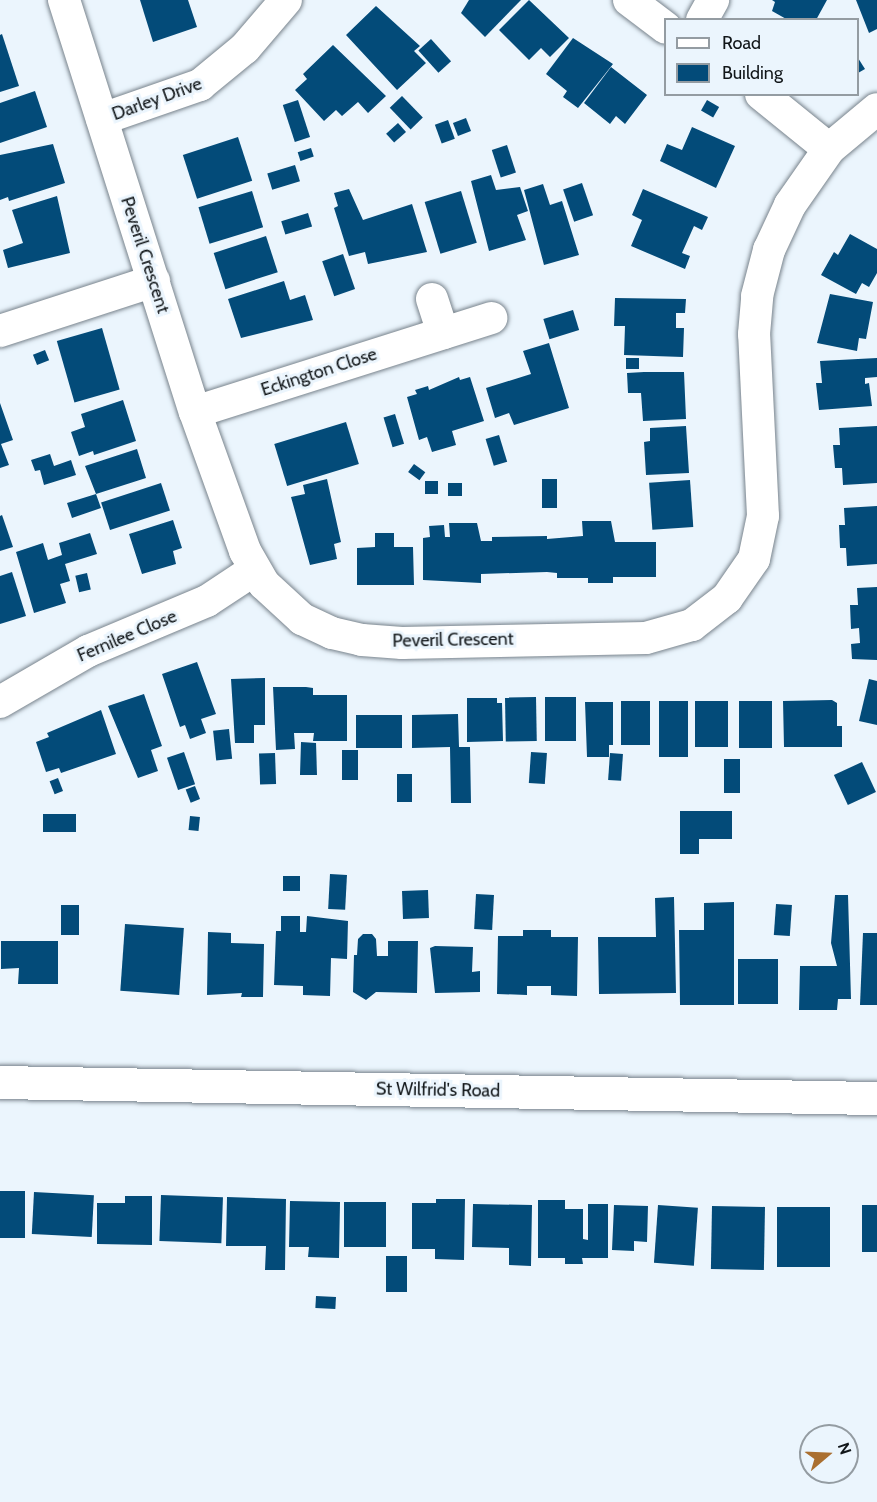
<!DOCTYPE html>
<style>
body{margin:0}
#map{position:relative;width:877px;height:1502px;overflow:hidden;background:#ebf5fd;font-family:Cabin,sans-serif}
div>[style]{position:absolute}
.building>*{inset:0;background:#034b79;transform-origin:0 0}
.roads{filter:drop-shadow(0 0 2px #78838c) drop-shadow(0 0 2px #78838c)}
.street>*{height:32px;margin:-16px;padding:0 16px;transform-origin:16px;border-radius:16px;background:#fff}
.secondary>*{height:33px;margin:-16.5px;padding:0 16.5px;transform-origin:16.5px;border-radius:16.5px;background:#fff}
span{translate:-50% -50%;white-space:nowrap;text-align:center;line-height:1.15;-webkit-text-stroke:6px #ebf5fd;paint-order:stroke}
.street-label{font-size:18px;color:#111619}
.legend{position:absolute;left:664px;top:18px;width:195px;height:78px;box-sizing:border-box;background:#ebf5fd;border:2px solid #949ca2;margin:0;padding:8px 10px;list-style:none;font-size:18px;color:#111619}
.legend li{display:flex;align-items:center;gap:12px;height:30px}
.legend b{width:30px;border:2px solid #949ca2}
.north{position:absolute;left:799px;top:1424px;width:60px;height:60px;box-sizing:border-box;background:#ebf5fd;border:2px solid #949ca2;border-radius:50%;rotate:71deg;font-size:16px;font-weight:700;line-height:24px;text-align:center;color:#111619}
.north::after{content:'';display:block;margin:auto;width:21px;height:27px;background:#aa6f30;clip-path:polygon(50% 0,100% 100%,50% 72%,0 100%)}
</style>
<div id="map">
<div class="building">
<div style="clip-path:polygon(140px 0,188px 0,197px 27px,153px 42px)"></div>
<div style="clip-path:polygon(469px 0,521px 0,485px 37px,461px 13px)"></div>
<div style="clip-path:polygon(529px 0,569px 38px,550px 57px,541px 48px,529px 60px,499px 30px)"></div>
<div style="clip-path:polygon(772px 0,827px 0,816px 20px,788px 20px,772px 11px,775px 2px)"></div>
<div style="clip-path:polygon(856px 0,877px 0,877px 29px,869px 33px)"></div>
<div style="clip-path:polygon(376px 6px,420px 46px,414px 51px,426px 63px,397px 90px,346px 35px)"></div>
<div style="clip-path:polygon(2px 34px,19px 86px,0 92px,0 35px)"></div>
<div style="clip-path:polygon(573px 38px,613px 64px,578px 108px,563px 97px,567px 91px,546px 74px)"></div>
<div style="left:431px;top:39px;width:30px;height:17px;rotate:48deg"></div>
<div style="clip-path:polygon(333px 45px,386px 96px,368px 113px,358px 102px,342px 116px,336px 110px,324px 121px,295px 90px,307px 79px,303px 74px)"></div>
<div style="clip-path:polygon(858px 58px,865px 69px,858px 73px)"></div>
<div style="clip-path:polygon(611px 67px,647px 95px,625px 124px,616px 116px,610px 124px,584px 103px)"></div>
<div style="clip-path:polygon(35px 91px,47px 127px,0 143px,0 103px)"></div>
<div style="left:402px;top:96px;width:30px;height:17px;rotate:46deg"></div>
<div style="left:298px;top:100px;width:39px;height:16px;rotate:72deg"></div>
<div style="left:707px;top:100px;width:14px;height:12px;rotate:30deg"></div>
<div style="left:466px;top:118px;width:14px;height:14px;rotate:69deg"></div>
<div style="left:448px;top:120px;width:20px;height:14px;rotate:70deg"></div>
<div style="left:398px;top:123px;width:12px;height:16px;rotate:48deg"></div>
<div style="clip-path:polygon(692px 127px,735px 146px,716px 188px,660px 161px,667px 144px,682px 150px)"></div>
<div style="left:238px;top:137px;width:46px;height:58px;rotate:72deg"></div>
<div style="clip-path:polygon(53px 144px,65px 183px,9px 201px,8px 197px,0 200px,0 155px)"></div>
<div style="left:507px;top:145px;width:29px;height:16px;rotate:72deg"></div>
<div style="left:311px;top:148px;width:9px;height:14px;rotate:72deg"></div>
<div style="left:295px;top:165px;width:17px;height:29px;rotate:73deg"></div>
<div style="clip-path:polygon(491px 175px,496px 190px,520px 187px,528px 211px,517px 215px,526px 240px,489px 251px,471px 181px)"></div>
<div style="left:582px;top:183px;width:34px;height:20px;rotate:71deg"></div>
<div style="clip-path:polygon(543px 184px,550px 205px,562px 201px,579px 255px,544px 265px,524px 190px)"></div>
<div style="clip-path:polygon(349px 189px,363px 220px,412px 204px,427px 252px,368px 264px,365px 252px,349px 256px,334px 208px,338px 206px,334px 193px)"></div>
<div style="clip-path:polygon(643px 189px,708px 217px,702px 230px,694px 226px,682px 253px,690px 256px,685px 269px,631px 246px,642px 220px,632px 215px)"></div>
<div style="left:252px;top:191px;width:38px;height:56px;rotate:73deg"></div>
<div style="left:461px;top:191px;width:54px;height:38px;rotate:73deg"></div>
<div style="clip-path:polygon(57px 196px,70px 253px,8px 268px,3px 250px,23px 243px,12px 210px)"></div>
<div style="left:308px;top:213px;width:14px;height:28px;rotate:73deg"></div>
<div style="clip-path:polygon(850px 234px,877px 249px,877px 273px,869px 287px,862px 283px,856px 294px,821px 275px,834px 252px,838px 255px)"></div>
<div style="left:266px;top:236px;width:38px;height:55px;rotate:72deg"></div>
<div style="left:343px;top:254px;width:37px;height:22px;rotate:71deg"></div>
<div style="clip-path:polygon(284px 281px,290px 300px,305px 295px,313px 320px,241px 338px,228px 299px)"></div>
<div style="clip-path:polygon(830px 294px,873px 302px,866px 339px,859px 338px,857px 351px,817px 343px)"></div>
<div style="clip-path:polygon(615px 298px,686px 299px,685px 313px,676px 313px,676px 328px,684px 328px,683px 357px,624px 355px,625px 326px,614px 326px)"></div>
<div style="left:573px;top:310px;width:21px;height:31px;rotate:73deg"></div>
<div style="left:102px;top:328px;width:64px;height:47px;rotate:74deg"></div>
<div style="clip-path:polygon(549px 343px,569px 408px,514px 425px,509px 413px,495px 418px,486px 388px,531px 374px,523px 351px)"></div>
<div style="left:45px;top:350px;width:11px;height:13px;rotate:68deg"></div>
<div style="left:626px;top:358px;width:13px;height:11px"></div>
<div style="clip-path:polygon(877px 358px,877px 377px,865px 378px,865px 384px,869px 383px,872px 406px,819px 410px,816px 383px,822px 383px,820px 361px)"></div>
<div style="clip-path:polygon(644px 372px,684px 372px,686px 419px,643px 421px,641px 393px,628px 393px,627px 373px)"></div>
<div style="clip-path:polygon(459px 377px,460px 380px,470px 377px,484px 421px,452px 431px,456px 445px,432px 452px,427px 437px,419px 440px,407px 397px,417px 394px,415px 390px,428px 386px,429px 390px)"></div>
<div style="clip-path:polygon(123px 400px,136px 441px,94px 455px,93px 451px,79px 456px,71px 432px,85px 427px,81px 414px)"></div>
<div style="clip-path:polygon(0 403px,13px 440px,1px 444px,9px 465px,0 468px)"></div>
<div style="left:395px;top:414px;width:31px;height:12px;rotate:73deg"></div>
<div style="left:346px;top:422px;width:44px;height:75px;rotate:73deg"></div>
<div style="clip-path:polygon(686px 426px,689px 473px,646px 475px,644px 442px,650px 441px,650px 428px)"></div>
<div style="clip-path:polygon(877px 426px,877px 483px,843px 485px,842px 468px,835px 468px,833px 445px,840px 445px,839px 428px)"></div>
<div style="left:499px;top:435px;width:28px;height:14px;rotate:73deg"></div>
<div style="clip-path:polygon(137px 449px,146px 478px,96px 494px,101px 508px,72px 518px,67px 503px,96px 494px,85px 466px)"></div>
<div style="clip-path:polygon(50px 454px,54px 466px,71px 460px,76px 475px,44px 485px,40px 470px,35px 471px,31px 460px)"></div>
<div style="left:414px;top:464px;width:14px;height:10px;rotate:36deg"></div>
<div style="clip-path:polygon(327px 479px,341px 542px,334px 544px,337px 559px,310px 565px,291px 497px,305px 494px,303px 485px)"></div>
<div style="left:542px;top:479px;width:15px;height:29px"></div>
<div style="left:690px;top:480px;width:47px;height:41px;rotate:86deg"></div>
<div style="left:425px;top:481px;width:13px;height:13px"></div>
<div style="left:161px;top:483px;width:29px;height:63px;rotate:72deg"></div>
<div style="left:448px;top:483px;width:14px;height:13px"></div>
<div style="clip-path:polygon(877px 506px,877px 564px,847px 566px,846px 548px,840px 548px,839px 525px,845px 525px,844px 508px)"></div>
<div style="clip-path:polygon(2px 515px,13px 547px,0 551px,0 516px)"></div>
<div style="clip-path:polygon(173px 520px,182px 548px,173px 551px,176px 564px,142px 574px,129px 534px)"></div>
<div style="clip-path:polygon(582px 521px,611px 521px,615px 542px,656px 542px,656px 577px,613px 577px,613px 583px,588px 583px,588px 578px,557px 578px,557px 573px,547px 572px,481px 574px,481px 583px,423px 580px,423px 538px,430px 537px,429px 526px,444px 525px,445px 537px,450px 537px,449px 523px,477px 523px,481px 541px,492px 541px,492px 537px,547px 536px,547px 539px,583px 536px)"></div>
<div style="clip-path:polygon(90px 533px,97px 554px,65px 564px,70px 581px,60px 584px,66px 603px,34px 613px,16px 552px,43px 543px,48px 560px,62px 555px,59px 543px)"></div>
<div style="clip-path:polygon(375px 533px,394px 533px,394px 547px,413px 547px,414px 585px,357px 585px,357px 548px,375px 547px)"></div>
<div style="clip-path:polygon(12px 572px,26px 616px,0 624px,0 576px)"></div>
<div style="left:87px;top:573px;width:17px;height:12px;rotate:77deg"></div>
<div style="clip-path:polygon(877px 587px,877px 660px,852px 659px,851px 644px,860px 643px,859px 628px,851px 629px,850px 605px,858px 605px,857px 588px)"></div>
<div style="clip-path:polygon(197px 662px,216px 714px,201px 719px,206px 733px,190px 739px,185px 725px,180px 727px,162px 674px)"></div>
<div style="clip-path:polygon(265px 678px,265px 725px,254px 725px,254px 743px,235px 743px,231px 679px)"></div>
<div style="clip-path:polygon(869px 679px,877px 681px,877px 725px,859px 721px)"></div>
<div style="clip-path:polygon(273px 687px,306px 687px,313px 688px,313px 695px,347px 695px,347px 741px,313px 741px,314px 733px,294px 733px,295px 749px,276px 750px)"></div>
<div style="clip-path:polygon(144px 694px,162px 746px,151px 750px,158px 771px,138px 778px,108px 706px)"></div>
<div style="left:536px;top:697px;width:44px;height:31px;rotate:89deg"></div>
<div style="left:545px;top:697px;width:31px;height:44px"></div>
<div style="clip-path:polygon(467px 698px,497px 698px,497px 703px,502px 703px,503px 741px,467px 742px)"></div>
<div style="clip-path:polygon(832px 700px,837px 703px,837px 726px,842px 726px,842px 747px,784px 747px,783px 701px)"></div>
<div style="left:621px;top:701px;width:29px;height:44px"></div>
<div style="left:659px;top:701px;width:29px;height:56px"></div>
<div style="left:695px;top:701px;width:33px;height:46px"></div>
<div style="left:739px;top:701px;width:33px;height:47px"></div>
<div style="clip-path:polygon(585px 702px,613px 702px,613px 745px,609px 745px,609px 757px,587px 757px)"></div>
<div style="clip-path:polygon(101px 710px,116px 754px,61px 773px,59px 768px,46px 772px,36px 742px,49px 737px,47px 733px)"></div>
<div style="clip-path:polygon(458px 714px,459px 747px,470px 747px,471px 803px,451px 803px,450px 747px,412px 748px,412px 715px)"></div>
<div style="left:356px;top:715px;width:46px;height:33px"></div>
<div style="left:229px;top:729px;width:30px;height:16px;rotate:84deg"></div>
<div style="clip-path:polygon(301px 742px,316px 743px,317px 775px,300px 775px)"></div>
<div style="left:342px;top:750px;width:16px;height:30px"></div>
<div style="left:184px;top:752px;width:34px;height:18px;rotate:71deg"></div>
<div style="left:531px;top:752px;width:16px;height:31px;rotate:4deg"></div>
<div style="left:275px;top:753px;width:31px;height:16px;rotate:88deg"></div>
<div style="left:610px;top:753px;width:13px;height:27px;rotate:4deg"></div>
<div style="left:724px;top:759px;width:16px;height:34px"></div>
<div style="left:862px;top:762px;width:33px;height:31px;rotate:65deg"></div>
<div style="left:397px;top:774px;width:15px;height:28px"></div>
<div style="left:58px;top:778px;width:14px;height:9px;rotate:69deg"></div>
<div style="left:195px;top:786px;width:14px;height:10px;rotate:69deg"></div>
<div style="clip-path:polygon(680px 811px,732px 811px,732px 839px,699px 839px,699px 854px,680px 854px)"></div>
<div style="left:43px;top:814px;width:33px;height:18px"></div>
<div style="left:190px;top:816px;width:10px;height:14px;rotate:6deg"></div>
<div style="left:330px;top:874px;width:17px;height:35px;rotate:3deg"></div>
<div style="left:283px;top:876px;width:17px;height:15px"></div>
<div style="left:428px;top:890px;width:28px;height:26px;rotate:88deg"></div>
<div style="left:476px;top:894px;width:18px;height:35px;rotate:3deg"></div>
<div style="clip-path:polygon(835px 895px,848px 895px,851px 999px,838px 999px,837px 1010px,799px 1010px,800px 966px,837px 966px,831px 943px)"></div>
<div style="clip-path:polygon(674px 897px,676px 993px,599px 994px,598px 937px,656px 937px,655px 898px)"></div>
<div style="clip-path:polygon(734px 902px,734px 1005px,680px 1005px,679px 930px,704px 930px,704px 903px)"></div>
<div style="left:776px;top:904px;width:16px;height:31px;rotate:4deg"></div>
<div style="left:61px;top:905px;width:18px;height:30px"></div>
<div style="clip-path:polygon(281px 916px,300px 916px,300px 932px,306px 932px,307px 916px,348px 921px,347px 959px,331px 958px,330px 996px,303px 995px,303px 986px,274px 985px,276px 931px,281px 931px)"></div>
<div style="left:125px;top:924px;width:59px;height:67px;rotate:4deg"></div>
<div style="clip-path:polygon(523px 930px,551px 930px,551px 937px,578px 937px,577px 996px,551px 995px,551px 986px,527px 986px,527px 995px,497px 994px,498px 936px,523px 936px)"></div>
<div style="clip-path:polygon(208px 932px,231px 933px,231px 943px,264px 944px,263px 997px,241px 997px,242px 993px,207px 995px)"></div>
<div style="clip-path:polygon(863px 933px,877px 933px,877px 1005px,860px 1005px)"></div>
<div style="clip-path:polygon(363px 934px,372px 934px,376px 939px,377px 956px,388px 956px,388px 941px,418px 941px,417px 993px,376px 992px,366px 1000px,353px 992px,354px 955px,357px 955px,358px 939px)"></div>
<div style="clip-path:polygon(1px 941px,58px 941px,58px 984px,18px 984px,19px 968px,1px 969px)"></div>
<div style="clip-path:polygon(435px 946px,473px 947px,472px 972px,480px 971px,480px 992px,435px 993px,430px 948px)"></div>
<div style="left:738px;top:959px;width:40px;height:45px"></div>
<div style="left:0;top:1191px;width:25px;height:47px"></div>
<div style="left:34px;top:1192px;width:60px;height:42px;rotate:3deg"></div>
<div style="left:161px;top:1195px;width:62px;height:46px;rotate:2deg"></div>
<div style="clip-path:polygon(125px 1196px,152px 1196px,152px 1245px,97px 1244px,97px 1203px,125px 1203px)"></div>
<div style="clip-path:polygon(227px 1197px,286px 1199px,285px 1270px,265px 1270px,266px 1246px,226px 1246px)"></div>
<div style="clip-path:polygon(436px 1199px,465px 1199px,464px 1260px,435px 1259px,435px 1249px,412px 1249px,412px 1203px,436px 1203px)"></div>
<div style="clip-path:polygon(538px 1200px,565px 1200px,565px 1209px,583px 1209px,583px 1239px,588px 1240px,588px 1204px,608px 1204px,608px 1258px,582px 1258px,583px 1264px,565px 1264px,565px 1258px,538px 1258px)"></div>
<div style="clip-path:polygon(290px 1201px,340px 1202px,339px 1258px,308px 1257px,309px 1247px,289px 1247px)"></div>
<div style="left:344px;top:1202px;width:42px;height:45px"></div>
<div style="clip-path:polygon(473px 1204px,532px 1205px,531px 1266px,509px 1265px,509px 1248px,472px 1247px)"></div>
<div style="clip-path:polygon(614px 1205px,648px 1206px,647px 1242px,634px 1241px,634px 1251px,612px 1250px)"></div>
<div style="left:658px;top:1205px;width:40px;height:58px;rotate:4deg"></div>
<div style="left:862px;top:1205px;width:15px;height:47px"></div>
<div style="left:712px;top:1206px;width:53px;height:63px;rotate:1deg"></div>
<div style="left:777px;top:1207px;width:53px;height:60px"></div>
<div style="left:407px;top:1256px;width:36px;height:21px;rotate:90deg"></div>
<div style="left:316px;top:1296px;width:20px;height:12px;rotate:3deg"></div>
</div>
<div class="roads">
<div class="street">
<div style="left:64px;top:0;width:432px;rotate:72.4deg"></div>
<div style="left:195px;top:412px;width:148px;rotate:70.2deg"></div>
<div style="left:245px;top:551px;width:38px;rotate:60deg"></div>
<div style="left:264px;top:584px;width:52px;rotate:42.6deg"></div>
<div style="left:302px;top:619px;width:33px;rotate:25deg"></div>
<div style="left:332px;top:633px;width:31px;rotate:13deg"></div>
<div style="left:362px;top:640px;width:40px;rotate:4.3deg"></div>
<div style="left:402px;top:643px;width:244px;rotate:-1.2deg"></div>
<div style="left:646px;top:638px;width:48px;rotate:-15.8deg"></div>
<div style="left:692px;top:625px;width:44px;rotate:-37.6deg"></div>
<div style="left:727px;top:598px;width:47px;rotate:-55.3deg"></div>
<div style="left:754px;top:559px;width:44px;rotate:-78.2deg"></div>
<div style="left:763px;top:516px;width:182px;rotate:-92.8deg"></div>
<div style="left:754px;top:334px;width:38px;rotate:-85deg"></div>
<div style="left:757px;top:296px;width:48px;rotate:-75.4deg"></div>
<div style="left:769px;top:250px;width:50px;rotate:-65deg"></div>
<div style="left:790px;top:205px;width:68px;rotate:-55.1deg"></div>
<div style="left:829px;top:149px;width:62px;rotate:-39.8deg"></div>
<div style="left:629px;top:0;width:46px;rotate:37.1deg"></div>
<div style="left:702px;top:20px;width:23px;rotate:-61deg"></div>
<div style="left:761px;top:94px;width:87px;rotate:39deg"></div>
<div style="left:102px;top:119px;width:104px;rotate:-19.1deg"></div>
<div style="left:200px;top:85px;width:58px;rotate:-39.4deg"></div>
<div style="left:245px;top:48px;width:63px;rotate:-49.5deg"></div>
<div style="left:432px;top:299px;width:36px;rotate:72deg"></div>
<div style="left:0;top:331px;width:162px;rotate:-18deg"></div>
<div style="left:195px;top:412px;width:311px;rotate:-17.6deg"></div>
<div style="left:0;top:702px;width:102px;rotate:-30.1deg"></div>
<div style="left:88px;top:651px;width:129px;rotate:-22.8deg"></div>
<div style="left:207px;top:601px;width:56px;rotate:-33.4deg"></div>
</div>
<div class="secondary">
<div style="left:0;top:1082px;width:877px;rotate:1.05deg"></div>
</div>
</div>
<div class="street-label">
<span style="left:157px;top:99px;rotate:-20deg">Darley Drive</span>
<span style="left:145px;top:255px;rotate:72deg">Peveril Crescent</span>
<span style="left:319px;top:372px;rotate:-18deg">Eckington Close</span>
<span style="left:127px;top:636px;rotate:-23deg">Fernilee Close</span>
<span style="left:453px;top:640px;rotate:-1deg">Peveril Crescent</span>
<span style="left:438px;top:1090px;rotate:1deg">St Wilfrid's Road</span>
</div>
<ul class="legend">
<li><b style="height:8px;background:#fff"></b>Road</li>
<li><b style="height:16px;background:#034b79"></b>Building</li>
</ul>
<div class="north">N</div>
</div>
